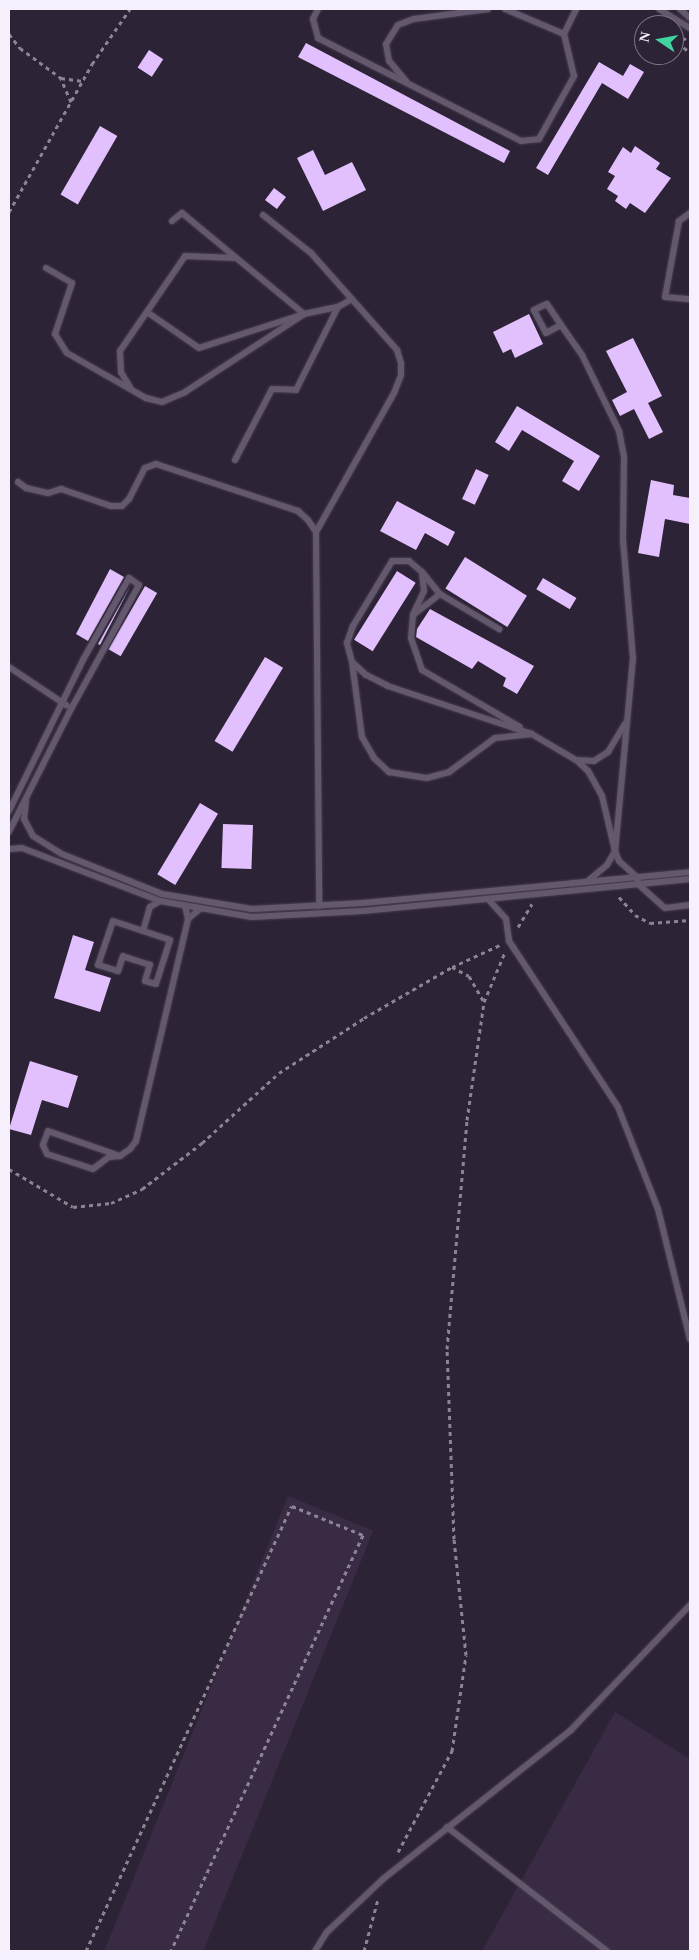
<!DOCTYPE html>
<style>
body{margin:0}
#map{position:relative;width:699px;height:1960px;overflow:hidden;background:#2d2336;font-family:Georgia,serif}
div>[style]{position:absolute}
.built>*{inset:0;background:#382b43;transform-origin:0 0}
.building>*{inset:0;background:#e2c0fe;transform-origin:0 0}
.path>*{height:3px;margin-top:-1.5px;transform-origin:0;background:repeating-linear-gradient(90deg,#8c8393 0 4px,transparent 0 8px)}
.roads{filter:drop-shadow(0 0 1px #463e4e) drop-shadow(0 0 1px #463e4e)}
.lane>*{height:6px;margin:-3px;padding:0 3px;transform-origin:3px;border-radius:3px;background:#63586d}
span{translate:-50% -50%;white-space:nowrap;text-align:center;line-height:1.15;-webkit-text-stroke:5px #2d2336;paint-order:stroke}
.frame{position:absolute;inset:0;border:10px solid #f6effc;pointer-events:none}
.north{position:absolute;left:634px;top:15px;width:50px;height:50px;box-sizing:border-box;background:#2d2336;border:1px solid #7d7585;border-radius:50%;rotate:282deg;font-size:14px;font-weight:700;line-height:20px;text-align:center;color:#f6effc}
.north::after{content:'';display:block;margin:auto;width:18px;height:22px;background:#41d4a1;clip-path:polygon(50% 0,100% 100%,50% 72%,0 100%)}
</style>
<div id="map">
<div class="built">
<div style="left:288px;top:1496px;width:92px;height:502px;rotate:22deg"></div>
<div style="clip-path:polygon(615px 1712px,690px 1759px,690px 1951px,482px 1951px)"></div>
</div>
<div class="building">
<div style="clip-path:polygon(306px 43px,510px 151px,504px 163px,298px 57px)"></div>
<div style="left:149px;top:50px;width:17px;height:21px;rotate:33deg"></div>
<div style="clip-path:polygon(599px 62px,623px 76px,630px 64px,644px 72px,628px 99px,602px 83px,548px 175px,536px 168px)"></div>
<div style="left:100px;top:126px;width:20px;height:79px;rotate:30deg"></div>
<div style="clip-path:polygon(635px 146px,660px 163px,656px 169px,671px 178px,645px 213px,630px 203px,626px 209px,615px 201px,618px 196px,607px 189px,615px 176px,608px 172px,623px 147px,631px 153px)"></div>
<div style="clip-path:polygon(313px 150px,325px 175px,352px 162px,366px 190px,323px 211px,297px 158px)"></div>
<div style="left:274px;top:188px;width:15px;height:15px;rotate:37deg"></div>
<div style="clip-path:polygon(529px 314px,543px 344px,515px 358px,511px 349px,503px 353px,493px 332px)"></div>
<div style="clip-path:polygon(633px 338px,662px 396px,648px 403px,663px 432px,649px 439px,634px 409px,620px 416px,612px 400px,627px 392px,606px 351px)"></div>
<div style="clip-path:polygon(517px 406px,600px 456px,579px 491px,562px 481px,574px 461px,522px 430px,509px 451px,495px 442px)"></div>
<div style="left:476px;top:469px;width:14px;height:33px;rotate:25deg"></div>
<div style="clip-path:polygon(651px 480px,674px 485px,673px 495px,690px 498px,690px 524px,665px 519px,659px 557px,638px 553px)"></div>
<div style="clip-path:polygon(397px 501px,455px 532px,448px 546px,425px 533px,416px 550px,380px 531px)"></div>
<div style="left:465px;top:557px;width:73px;height:37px;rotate:32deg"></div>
<div style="clip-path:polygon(110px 569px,124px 577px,88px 641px,76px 634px)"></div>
<div style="left:397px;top:571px;width:22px;height:81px;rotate:32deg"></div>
<div style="left:543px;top:578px;width:39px;height:13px;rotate:31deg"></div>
<div style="clip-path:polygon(131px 585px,100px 645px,98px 644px)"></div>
<div style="left:145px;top:586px;width:14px;height:73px;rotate:30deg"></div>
<div style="clip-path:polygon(430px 609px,534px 666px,517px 694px,503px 686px,506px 678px,478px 661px,472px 669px,416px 637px,417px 629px)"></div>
<div style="left:265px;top:657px;width:21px;height:98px;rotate:31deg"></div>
<div style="left:200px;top:803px;width:21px;height:83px;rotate:31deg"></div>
<div style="left:223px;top:824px;width:30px;height:44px;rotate:2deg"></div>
<div style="clip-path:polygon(73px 935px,94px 942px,85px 970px,111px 978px,100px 1012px,54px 998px)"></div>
<div style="clip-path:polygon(30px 1061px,78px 1076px,68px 1108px,42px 1100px,31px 1135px,9px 1129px)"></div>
</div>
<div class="path">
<div style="left:9px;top:34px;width:18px;rotate:52deg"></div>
<div style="left:20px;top:48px;width:51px;rotate:36.2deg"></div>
<div style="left:686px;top:38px;width:9px;rotate:153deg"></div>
<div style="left:678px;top:42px;width:16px;rotate:43deg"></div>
<div style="left:71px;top:102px;width:26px;rotate:-113deg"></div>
<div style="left:61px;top:78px;width:22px;rotate:8deg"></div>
<div style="left:9px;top:212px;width:170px;rotate:-60.7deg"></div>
<div style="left:92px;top:64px;width:67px;rotate:-55.4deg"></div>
<div style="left:619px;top:897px;width:24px;rotate:48deg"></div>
<div style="left:635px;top:915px;width:17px;rotate:28deg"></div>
<div style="left:650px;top:923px;width:40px;rotate:-4.3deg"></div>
<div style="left:518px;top:927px;width:27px;rotate:-59deg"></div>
<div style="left:452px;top:967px;width:19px;rotate:28deg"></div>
<div style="left:469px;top:976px;width:30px;rotate:60deg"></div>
<div style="left:9px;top:1169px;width:74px;rotate:30.7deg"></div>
<div style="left:73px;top:1207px;width:38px;rotate:-6deg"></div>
<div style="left:111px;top:1203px;width:34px;rotate:-24deg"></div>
<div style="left:142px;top:1189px;width:76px;rotate:-37.5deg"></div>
<div style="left:202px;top:1143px;width:104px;rotate:-42.3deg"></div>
<div style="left:279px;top:1073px;width:101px;rotate:-32.9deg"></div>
<div style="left:364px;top:1018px;width:102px;rotate:-30.1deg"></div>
<div style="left:452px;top:967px;width:53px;rotate:-24.6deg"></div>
<div style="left:398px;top:1852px;width:115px;rotate:-61.9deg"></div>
<div style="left:452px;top:1751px;width:97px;rotate:-81.7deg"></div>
<div style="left:466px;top:1655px;width:117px;rotate:-95.9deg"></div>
<div style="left:454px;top:1539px;width:190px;rotate:-92.1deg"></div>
<div style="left:447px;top:1349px;width:230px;rotate:-85deg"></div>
<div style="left:467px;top:1120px;width:119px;rotate:-81.8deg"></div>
<div style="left:484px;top:1002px;width:54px;rotate:-67.2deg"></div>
<div style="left:86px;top:1951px;width:490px;rotate:-65.2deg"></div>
<div style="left:292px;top:1506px;width:77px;rotate:22.2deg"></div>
<div style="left:363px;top:1535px;width:458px;rotate:114.8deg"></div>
<div style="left:364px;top:1951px;width:54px;rotate:-74.9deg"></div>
</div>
<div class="roads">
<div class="lane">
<div style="left:318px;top:9px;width:11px;rotate:117deg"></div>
<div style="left:313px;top:19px;width:20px;rotate:75deg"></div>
<div style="left:318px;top:38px;width:228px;rotate:26.9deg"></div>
<div style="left:521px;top:141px;width:18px;rotate:-6deg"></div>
<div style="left:539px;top:139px;width:72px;rotate:-60.9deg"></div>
<div style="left:574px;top:76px;width:43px;rotate:-103.4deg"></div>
<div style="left:564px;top:34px;width:28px;rotate:-64deg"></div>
<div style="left:505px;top:9px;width:64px;rotate:23deg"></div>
<div style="left:659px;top:9px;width:36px;rotate:32deg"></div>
<div style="left:680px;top:9px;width:13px;rotate:42deg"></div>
<div style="left:406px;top:81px;width:26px;rotate:-130deg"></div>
<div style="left:389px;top:61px;width:17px;rotate:-100deg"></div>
<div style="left:386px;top:44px;width:22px;rotate:-58deg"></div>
<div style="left:398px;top:25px;width:17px;rotate:-21deg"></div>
<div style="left:414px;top:19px;width:75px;rotate:-7.7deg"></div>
<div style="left:690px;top:213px;width:14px;rotate:144deg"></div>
<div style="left:679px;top:221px;width:77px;rotate:100.4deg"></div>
<div style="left:665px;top:297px;width:25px;rotate:5deg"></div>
<div style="left:263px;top:215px;width:61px;rotate:38.4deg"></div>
<div style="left:311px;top:253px;width:130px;rotate:48.4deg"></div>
<div style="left:397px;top:350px;width:14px;rotate:73deg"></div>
<div style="left:401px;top:363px;width:12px;rotate:90deg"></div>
<div style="left:401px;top:375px;width:19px;rotate:111deg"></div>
<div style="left:394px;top:393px;width:159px;rotate:119.3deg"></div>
<div style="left:172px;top:221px;width:13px;rotate:-39deg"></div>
<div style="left:182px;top:213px;width:158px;rotate:39.6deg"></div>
<div style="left:304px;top:314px;width:35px;rotate:-12deg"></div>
<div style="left:46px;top:268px;width:30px;rotate:30deg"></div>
<div style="left:72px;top:283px;width:54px;rotate:108.4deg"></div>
<div style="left:55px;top:334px;width:22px;rotate:58deg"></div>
<div style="left:67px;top:353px;width:91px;rotate:29.7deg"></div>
<div style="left:146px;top:398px;width:16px;rotate:14deg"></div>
<div style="left:162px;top:402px;width:25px;rotate:-23deg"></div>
<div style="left:185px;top:392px;width:142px;rotate:-33.2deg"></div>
<div style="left:304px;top:314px;width:110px;rotate:162.1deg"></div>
<div style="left:199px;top:348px;width:63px;rotate:-145.3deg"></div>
<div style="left:561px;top:325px;width:17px;rotate:152deg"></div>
<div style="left:546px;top:333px;width:26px;rotate:-118deg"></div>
<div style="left:534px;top:310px;width:14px;rotate:-25deg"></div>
<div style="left:547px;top:304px;width:25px;rotate:56deg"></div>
<div style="left:561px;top:325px;width:37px;rotate:55deg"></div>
<div style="left:582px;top:355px;width:85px;rotate:64deg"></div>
<div style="left:619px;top:431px;width:26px;rotate:79deg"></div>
<div style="left:624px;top:457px;width:83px;rotate:90.7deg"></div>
<div style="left:623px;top:540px;width:118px;rotate:85.2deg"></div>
<div style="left:633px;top:658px;width:194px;rotate:95.3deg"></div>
<div style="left:615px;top:851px;width:57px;rotate:-103.3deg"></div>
<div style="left:602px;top:796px;width:29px;rotate:-119deg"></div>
<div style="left:588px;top:771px;width:16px;rotate:-137deg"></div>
<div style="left:130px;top:387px;width:17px;rotate:-121deg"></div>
<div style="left:121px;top:372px;width:21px;rotate:-93deg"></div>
<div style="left:120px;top:351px;width:115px;rotate:-55.6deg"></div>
<div style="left:185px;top:256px;width:51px;rotate:2.2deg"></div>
<div style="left:235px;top:460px;width:80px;rotate:-62.5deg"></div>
<div style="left:272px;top:389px;width:24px;rotate:2deg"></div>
<div style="left:296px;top:390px;width:93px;rotate:-63.2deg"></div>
<div style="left:338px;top:307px;width:16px;rotate:-30deg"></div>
<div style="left:18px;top:482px;width:10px;rotate:37deg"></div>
<div style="left:26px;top:488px;width:23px;rotate:13deg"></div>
<div style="left:48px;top:493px;width:14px;rotate:-17deg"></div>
<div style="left:61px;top:489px;width:53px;rotate:18.8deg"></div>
<div style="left:111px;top:506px;width:11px"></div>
<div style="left:122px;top:506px;width:10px;rotate:-45deg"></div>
<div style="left:129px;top:499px;width:35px;rotate:-63deg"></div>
<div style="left:145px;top:468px;width:12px;rotate:-20deg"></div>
<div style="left:156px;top:464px;width:150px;rotate:18.3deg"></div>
<div style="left:298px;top:511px;width:13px;rotate:42deg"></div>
<div style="left:308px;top:520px;width:14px;rotate:56deg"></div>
<div style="left:316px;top:532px;width:374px;rotate:89.5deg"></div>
<div style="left:422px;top:572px;width:28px;rotate:51deg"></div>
<div style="left:440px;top:594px;width:34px;rotate:142deg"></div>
<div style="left:413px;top:615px;width:23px;rotate:95deg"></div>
<div style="left:411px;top:638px;width:34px;rotate:71deg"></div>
<div style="left:422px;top:670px;width:113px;rotate:30.2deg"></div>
<div style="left:440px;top:594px;width:69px;rotate:30.7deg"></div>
<div style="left:352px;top:662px;width:76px;rotate:82.4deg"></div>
<div style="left:362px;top:737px;width:24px;rotate:60deg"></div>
<div style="left:374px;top:758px;width:21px;rotate:43deg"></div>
<div style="left:389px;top:772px;width:38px;rotate:9deg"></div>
<div style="left:427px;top:778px;width:23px;rotate:-15deg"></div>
<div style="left:449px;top:772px;width:57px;rotate:-36.5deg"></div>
<div style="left:495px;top:738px;width:37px;rotate:-6deg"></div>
<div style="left:532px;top:734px;width:152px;rotate:-161.6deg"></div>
<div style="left:388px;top:686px;width:25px;rotate:-153deg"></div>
<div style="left:366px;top:675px;width:19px;rotate:-137deg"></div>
<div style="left:352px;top:662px;width:20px;rotate:-105deg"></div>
<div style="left:347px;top:643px;width:18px;rotate:-71deg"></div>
<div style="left:353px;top:626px;width:76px;rotate:-59deg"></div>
<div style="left:392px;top:561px;width:17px"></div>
<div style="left:409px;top:561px;width:17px;rotate:40deg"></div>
<div style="left:422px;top:572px;width:19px;rotate:84deg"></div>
<div style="left:424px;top:591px;width:26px;rotate:115deg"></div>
<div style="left:9px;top:667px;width:69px;rotate:33.7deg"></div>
<div style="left:530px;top:733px;width:53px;rotate:30.4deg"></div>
<div style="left:576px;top:760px;width:18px;rotate:3deg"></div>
<div style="left:594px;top:761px;width:17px;rotate:-33deg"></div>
<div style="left:608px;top:752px;width:33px;rotate:-59deg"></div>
<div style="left:26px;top:801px;width:18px;rotate:96deg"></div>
<div style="left:24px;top:819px;width:19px;rotate:62deg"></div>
<div style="left:33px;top:836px;width:34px;rotate:32deg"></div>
<div style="left:62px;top:854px;width:108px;rotate:21.8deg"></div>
<div style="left:162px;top:894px;width:91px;rotate:9.5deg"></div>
<div style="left:252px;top:909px;width:111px;rotate:-3.1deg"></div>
<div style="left:363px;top:903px;width:328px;rotate:-5.4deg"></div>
<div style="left:9px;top:811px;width:170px;rotate:-63.9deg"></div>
<div style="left:84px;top:658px;width:92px;rotate:-60.6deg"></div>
<div style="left:129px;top:578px;width:12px;rotate:35deg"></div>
<div style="left:139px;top:585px;width:141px;rotate:118.7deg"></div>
<div style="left:71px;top:709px;width:138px;rotate:116.8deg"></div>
<div style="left:9px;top:849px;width:13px;rotate:-4deg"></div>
<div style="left:22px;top:848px;width:148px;rotate:21deg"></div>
<div style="left:160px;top:901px;width:93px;rotate:9.9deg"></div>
<div style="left:252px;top:917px;width:111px;rotate:-3.1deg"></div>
<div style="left:363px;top:911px;width:329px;rotate:-5.6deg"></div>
<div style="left:589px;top:880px;width:23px;rotate:-40deg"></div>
<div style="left:607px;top:865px;width:16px;rotate:-60deg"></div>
<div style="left:615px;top:851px;width:11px;rotate:68deg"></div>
<div style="left:619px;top:861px;width:24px;rotate:42deg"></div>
<div style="left:637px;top:877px;width:7px;rotate:82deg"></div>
<div style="left:638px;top:884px;width:36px;rotate:42deg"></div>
<div style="left:665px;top:908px;width:25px;rotate:-7deg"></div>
<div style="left:488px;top:899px;width:27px;rotate:48deg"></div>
<div style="left:506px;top:919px;width:22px;rotate:82deg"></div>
<div style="left:509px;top:941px;width:199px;rotate:56.7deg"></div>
<div style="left:618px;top:1107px;width:110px;rotate:68.6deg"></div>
<div style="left:658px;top:1209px;width:134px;rotate:76.2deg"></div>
<div style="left:185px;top:906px;width:13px;rotate:77deg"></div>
<div style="left:188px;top:919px;width:17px;rotate:-40deg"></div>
<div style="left:113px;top:921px;width:60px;rotate:18.4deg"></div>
<div style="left:170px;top:940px;width:46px;rotate:107.7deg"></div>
<div style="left:156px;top:984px;width:11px;rotate:-165deg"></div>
<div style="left:145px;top:981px;width:17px;rotate:-73deg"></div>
<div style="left:150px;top:965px;width:28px;rotate:-162deg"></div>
<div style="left:123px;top:956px;width:16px;rotate:108deg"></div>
<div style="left:118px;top:971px;width:21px;rotate:-163deg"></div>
<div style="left:98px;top:965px;width:46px;rotate:-71.2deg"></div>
<div style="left:143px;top:931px;width:25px;rotate:-74deg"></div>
<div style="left:150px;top:907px;width:12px;rotate:-31deg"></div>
<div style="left:120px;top:1156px;width:76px;rotate:-160.9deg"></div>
<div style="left:48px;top:1131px;width:15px;rotate:110deg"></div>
<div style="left:43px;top:1145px;width:10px;rotate:66deg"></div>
<div style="left:47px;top:1154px;width:48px;rotate:18.1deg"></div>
<div style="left:93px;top:1169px;width:20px;rotate:-37deg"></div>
<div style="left:109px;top:1157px;width:11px;rotate:-5deg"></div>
<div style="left:120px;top:1156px;width:12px;rotate:-35deg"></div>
<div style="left:130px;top:1149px;width:10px;rotate:-53deg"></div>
<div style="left:136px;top:1141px;width:228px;rotate:-76.8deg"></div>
<div style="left:447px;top:1827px;width:202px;rotate:37.8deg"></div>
<div style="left:315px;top:1951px;width:22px;rotate:-58deg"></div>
<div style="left:327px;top:1932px;width:77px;rotate:-43.4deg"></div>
<div style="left:383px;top:1879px;width:240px;rotate:-38.4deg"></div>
<div style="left:571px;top:1730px;width:173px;rotate:-46.4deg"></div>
</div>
</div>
<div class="frame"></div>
<div class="north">N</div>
</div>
